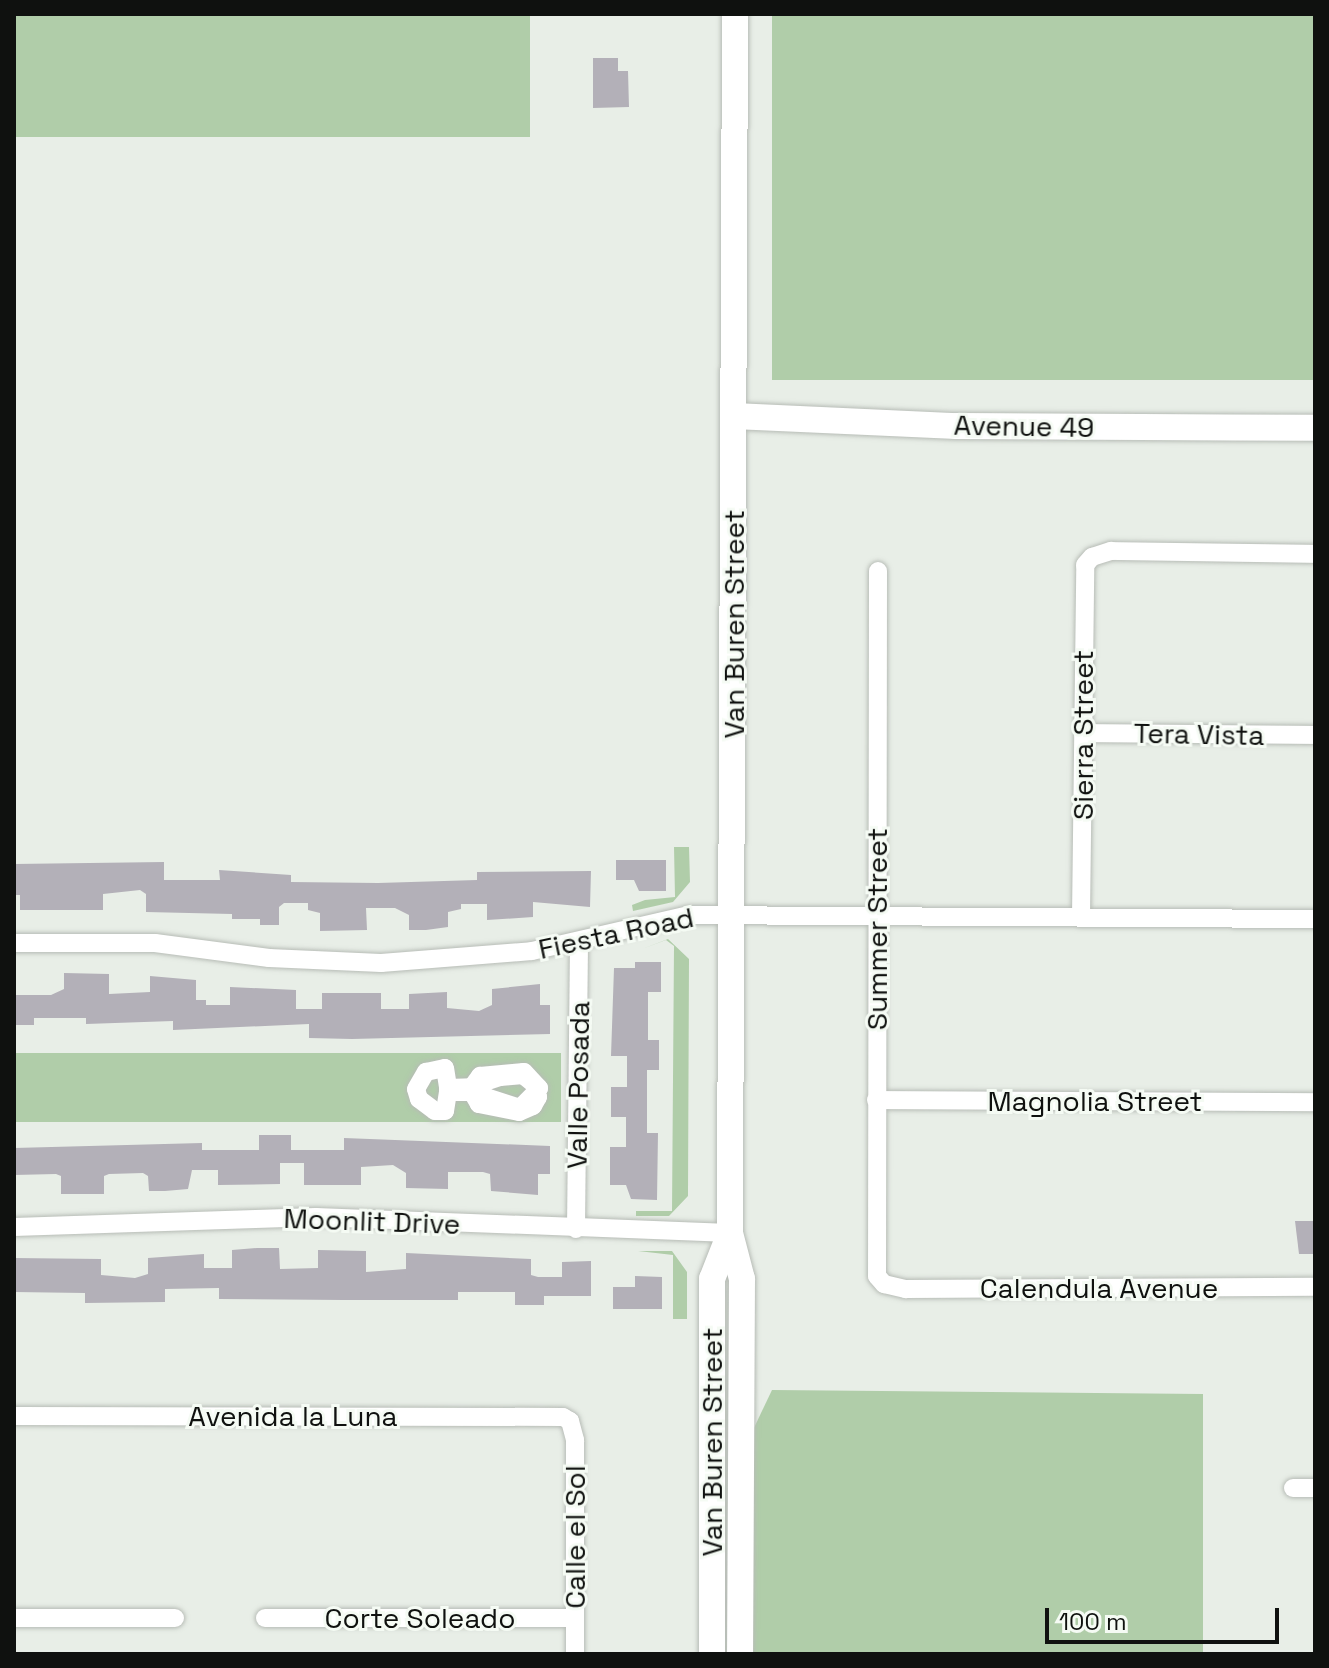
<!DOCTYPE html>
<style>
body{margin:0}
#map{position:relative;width:1329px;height:1668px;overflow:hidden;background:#e8eee7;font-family:"Space Grotesk",sans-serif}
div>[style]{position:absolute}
.green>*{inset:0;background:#b0cda9;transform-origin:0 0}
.building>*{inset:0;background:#b3b0b8}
.roads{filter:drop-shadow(0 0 2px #b7bcb6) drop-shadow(0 0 2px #b7bcb6)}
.street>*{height:18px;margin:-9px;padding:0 9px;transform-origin:9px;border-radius:9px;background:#fff}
.secondary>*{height:26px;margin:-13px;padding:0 13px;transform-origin:13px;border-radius:13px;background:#fff}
span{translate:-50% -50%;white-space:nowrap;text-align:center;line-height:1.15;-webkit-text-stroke:6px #f5fbf4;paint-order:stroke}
.street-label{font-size:28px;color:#0f110f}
.frame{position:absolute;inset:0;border:16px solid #0f110f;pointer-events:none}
.scale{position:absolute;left:1045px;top:1608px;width:234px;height:36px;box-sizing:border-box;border:4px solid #0f110f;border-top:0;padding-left:10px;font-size:24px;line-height:28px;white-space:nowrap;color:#0f110f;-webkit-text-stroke:6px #f5fbf4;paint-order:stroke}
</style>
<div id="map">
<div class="green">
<div style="left:14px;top:14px;width:516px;height:123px"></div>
<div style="left:772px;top:14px;width:543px;height:366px"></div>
<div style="clip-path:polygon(674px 847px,689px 847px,690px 882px,673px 902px,633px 911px,632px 905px,645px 900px,675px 897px)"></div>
<div style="clip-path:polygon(668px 939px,689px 959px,688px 1196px,669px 1216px,636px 1216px,636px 1211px,672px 1211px,674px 946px,666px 940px,642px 949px)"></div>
<div style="left:14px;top:1053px;width:547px;height:69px"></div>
<div style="clip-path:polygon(638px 1251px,672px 1251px,687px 1272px,687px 1319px,673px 1319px,673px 1255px)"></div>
<div style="clip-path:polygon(772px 1390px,1203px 1394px,1203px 1654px,751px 1654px,752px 1432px)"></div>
</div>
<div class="building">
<div style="clip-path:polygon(593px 58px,618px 58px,618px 71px,628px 71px,629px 107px,593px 108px)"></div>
<div style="clip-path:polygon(616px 860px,666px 860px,666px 891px,639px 891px,634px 880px,616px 880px)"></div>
<div style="clip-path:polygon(164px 862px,164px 880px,220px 880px,219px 870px,291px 875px,291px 882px,378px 883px,477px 880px,477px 872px,591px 871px,590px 907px,533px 902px,533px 917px,487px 920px,487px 904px,461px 904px,461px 909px,448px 912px,448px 927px,426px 930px,409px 930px,409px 915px,395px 908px,366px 908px,367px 930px,320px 931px,320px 913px,308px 910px,308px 903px,284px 903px,279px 907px,279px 925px,260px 925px,260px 919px,232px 919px,232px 914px,146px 912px,146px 894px,140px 890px,103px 894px,103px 910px,20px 910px,20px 895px,14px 895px,14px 864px)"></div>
<div style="clip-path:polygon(635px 962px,661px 962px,661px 992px,648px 992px,648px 1040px,659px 1040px,659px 1070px,647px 1070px,647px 1133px,658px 1133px,657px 1200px,631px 1199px,626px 1185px,610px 1185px,610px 1147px,626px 1147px,626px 1117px,611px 1117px,611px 1087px,627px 1087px,627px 1056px,611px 1056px,614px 968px,635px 968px)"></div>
<div style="clip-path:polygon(64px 973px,109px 974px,109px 994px,150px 992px,150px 976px,196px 980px,196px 1000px,206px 1000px,206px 1005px,230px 1005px,230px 987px,296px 990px,296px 1009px,322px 1009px,322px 993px,381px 993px,381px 1009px,409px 1009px,409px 994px,447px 992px,447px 1008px,479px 1011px,492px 1005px,492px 989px,540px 984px,540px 1005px,550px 1005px,550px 1034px,352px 1039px,309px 1038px,309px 1024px,173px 1030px,173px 1021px,86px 1024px,86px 1018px,34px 1018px,34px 1025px,14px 1025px,14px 995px,51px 995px,64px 989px)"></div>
<div style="clip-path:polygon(259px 1135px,291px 1135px,291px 1150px,344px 1150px,344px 1138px,550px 1146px,550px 1174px,538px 1174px,538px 1195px,491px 1191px,490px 1174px,483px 1172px,448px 1172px,448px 1189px,406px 1188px,406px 1173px,393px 1165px,361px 1167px,361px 1185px,304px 1185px,304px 1163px,280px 1163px,280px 1184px,218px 1185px,218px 1170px,192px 1170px,188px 1189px,165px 1191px,149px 1191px,148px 1176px,143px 1173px,109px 1174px,104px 1176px,104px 1194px,61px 1194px,61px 1176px,56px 1174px,14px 1175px,14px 1148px,202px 1143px,202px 1150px,259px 1150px)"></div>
<div style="clip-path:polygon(1295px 1221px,1315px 1221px,1315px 1254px,1299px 1254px)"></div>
<div style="clip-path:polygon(257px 1248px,279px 1248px,280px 1269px,318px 1268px,318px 1250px,366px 1251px,366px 1272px,406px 1269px,406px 1253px,531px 1259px,531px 1275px,538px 1277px,562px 1277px,562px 1262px,591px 1261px,591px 1296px,544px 1296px,544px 1305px,515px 1305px,515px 1292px,458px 1292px,458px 1300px,344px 1300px,219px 1299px,219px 1288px,165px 1289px,165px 1302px,85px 1303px,85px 1293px,14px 1292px,14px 1258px,101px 1259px,101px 1275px,135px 1278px,148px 1274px,148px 1258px,204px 1254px,204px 1268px,232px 1268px,232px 1250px)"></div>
<div style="clip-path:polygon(635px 1276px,662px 1277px,662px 1309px,613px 1309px,613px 1287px,635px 1287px)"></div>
</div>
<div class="roads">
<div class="street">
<div style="left:878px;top:571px;width:705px;rotate:90.08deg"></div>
<div style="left:877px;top:1276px;width:11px;rotate:49deg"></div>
<div style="left:884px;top:1284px;width:23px;rotate:13deg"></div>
<div style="left:906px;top:1289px;width:409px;rotate:-0.3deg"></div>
<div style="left:1083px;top:733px;width:232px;rotate:0.5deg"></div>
<div style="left:1081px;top:917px;width:352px;rotate:-89.3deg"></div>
<div style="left:1085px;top:565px;width:11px;rotate:-49deg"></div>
<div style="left:1092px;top:557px;width:20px;rotate:-18deg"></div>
<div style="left:1111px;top:551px;width:204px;rotate:0.8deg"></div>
<div style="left:14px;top:943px;width:141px"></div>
<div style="left:155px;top:943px;width:115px;rotate:7.5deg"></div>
<div style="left:269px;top:958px;width:112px;rotate:2.6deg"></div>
<div style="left:381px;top:963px;width:151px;rotate:-4.5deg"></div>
<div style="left:532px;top:951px;width:161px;rotate:-12.9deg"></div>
<div style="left:689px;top:915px;width:626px;rotate:0.37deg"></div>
<div style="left:445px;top:1068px;width:20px;rotate:81deg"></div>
<div style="left:448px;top:1088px;width:24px;rotate:-2deg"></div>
<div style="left:472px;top:1087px;width:14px;rotate:-54deg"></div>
<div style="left:480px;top:1076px;width:44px;rotate:-5.2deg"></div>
<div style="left:524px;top:1072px;width:22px;rotate:47deg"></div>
<div style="left:539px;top:1088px;width:21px;rotate:-141deg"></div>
<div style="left:523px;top:1075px;width:23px;rotate:175deg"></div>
<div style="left:500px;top:1077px;width:19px;rotate:162deg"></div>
<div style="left:482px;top:1083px;width:13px;rotate:86deg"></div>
<div style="left:483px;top:1096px;width:39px;rotate:18deg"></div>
<div style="left:520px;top:1108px;width:21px;rotate:-45deg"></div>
<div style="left:535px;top:1093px;width:5px;rotate:53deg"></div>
<div style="left:538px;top:1097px;width:10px;rotate:119deg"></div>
<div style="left:533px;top:1106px;width:15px;rotate:157deg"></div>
<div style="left:519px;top:1112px;width:41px;rotate:-168.7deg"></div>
<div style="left:479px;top:1104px;width:14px;rotate:-120deg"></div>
<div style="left:472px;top:1092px;width:24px;rotate:180deg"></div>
<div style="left:448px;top:1092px;width:19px;rotate:99deg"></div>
<div style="left:445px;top:1111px;width:10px;rotate:180deg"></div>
<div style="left:435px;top:1111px;width:20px;rotate:-143deg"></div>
<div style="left:419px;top:1099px;width:10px;rotate:-107deg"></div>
<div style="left:416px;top:1089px;width:20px;rotate:-60deg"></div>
<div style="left:426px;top:1072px;width:19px;rotate:-12deg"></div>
<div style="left:876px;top:1100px;width:439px;rotate:0.3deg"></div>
<div style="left:14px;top:1227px;width:302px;rotate:-1.9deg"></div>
<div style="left:316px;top:1217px;width:414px;rotate:2.2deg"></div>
<div style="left:576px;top:1229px;width:288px;rotate:-89.4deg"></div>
<div style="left:14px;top:1416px;width:549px;rotate:0.1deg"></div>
<div style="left:563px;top:1417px;width:8px;rotate:30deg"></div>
<div style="left:570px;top:1421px;width:20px;rotate:75deg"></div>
<div style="left:575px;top:1440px;width:214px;rotate:90deg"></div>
<div style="left:1293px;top:1488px;width:22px"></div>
<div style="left:14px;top:1618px;width:161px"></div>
<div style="left:265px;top:1618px;width:310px"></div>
</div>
<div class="secondary">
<div style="left:735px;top:14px;width:1219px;rotate:90.24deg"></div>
<div style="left:730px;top:1233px;width:48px;rotate:75.4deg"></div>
<div style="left:742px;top:1279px;width:375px;rotate:90.3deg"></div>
<div style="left:734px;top:416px;width:223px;rotate:2.6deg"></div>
<div style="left:957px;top:426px;width:358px;rotate:0.3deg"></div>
<div style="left:712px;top:1654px;width:375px;rotate:-90deg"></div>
<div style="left:712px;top:1279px;width:49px;rotate:-68.6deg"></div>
</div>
</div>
<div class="street-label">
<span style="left:1024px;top:426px;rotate:1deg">Avenue 49</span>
<span style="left:734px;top:624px;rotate:-90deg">Van Buren Street</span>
<span style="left:1199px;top:734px;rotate:1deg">Tera Vista</span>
<span style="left:1083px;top:735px;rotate:-90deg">Sierra Street</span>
<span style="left:877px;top:929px;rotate:-90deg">Summer Street</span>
<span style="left:616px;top:933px;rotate:-12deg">Fiesta Road</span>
<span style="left:578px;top:1085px;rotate:-89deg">Valle Posada</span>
<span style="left:1095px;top:1101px">Magnolia Street</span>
<span style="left:372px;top:1221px;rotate:2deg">Moonlit Drive</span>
<span style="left:1099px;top:1288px">Calendula Avenue</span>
<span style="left:293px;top:1416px">Avenida la Luna</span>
<span style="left:712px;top:1442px;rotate:-90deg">Van Buren Street</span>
<span style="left:575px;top:1537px;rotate:-90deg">Calle el Sol</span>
<span style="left:420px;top:1618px">Corte Soleado</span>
</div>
<div class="frame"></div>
<div class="scale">100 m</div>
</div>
